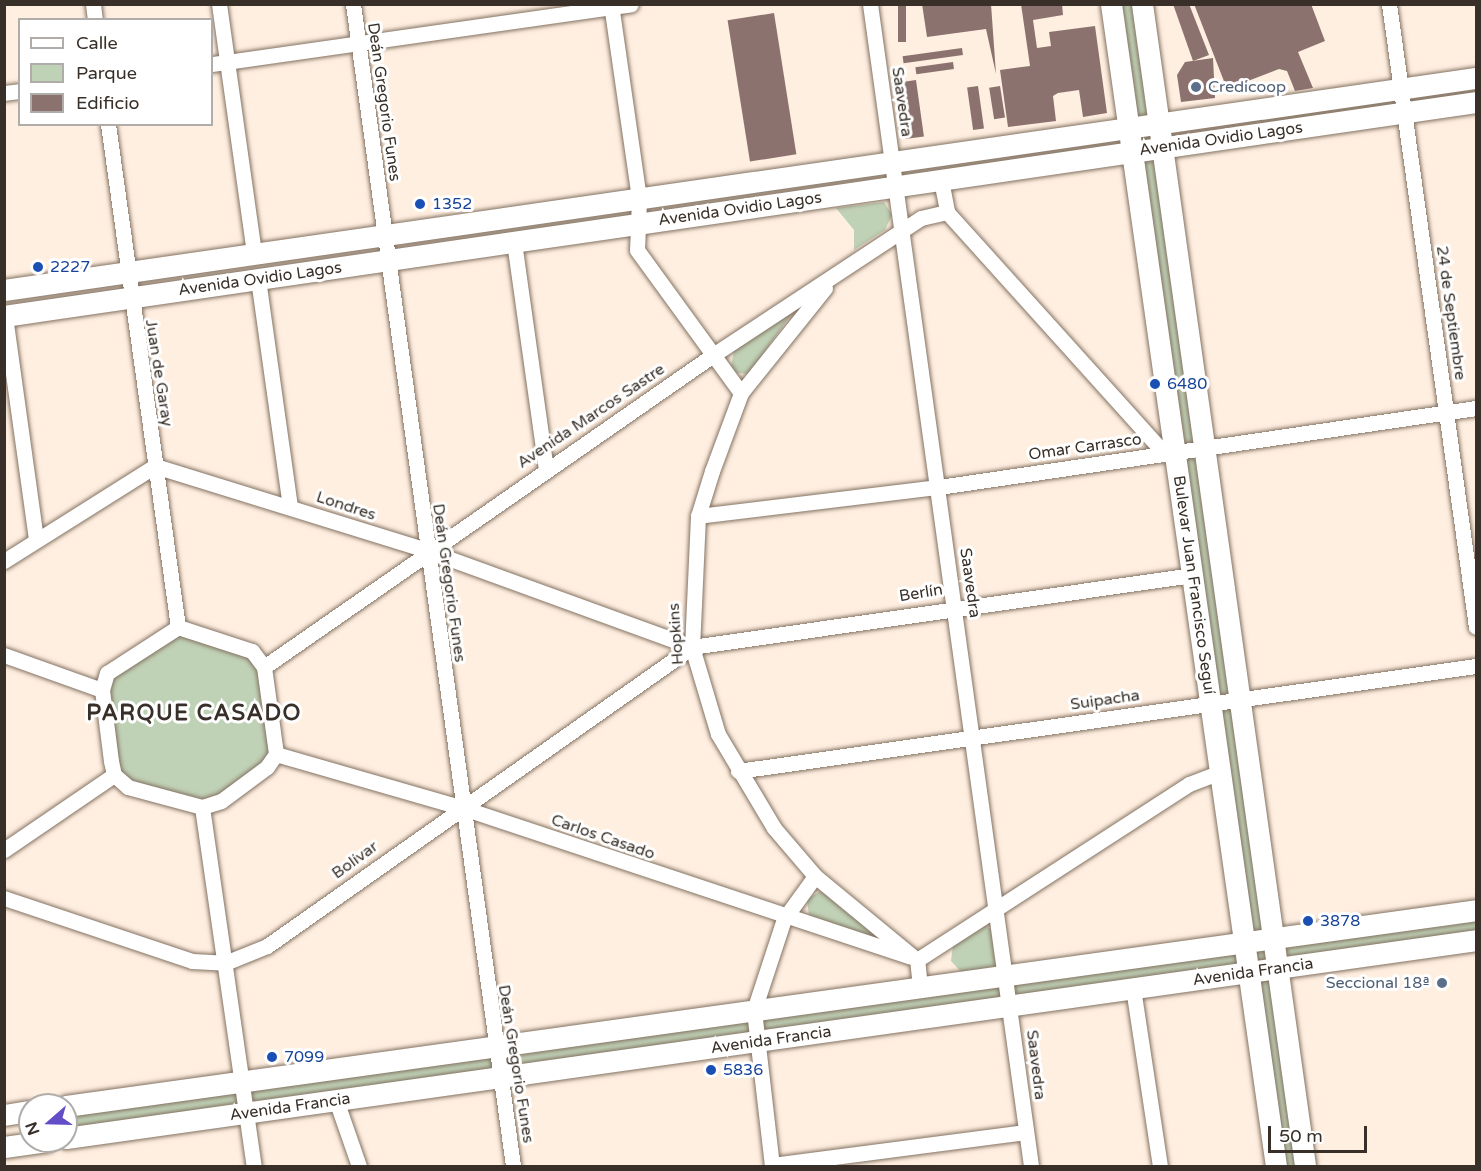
<!DOCTYPE html>
<meta charset="utf-8">
<style>
body{margin:0}
#map{position:relative;width:1481px;height:1171px;overflow:hidden;background:#ffefe0;font-family:"Varela Round",sans-serif}
div>[style]{position:absolute}
.green>*{inset:0;background:#c0d2b6}
.building>*{inset:0;background:#8c726f;transform-origin:0 0}
.roads{filter:drop-shadow(0 0 2px #837262) drop-shadow(0 0 2px #837262)}
.street>*{height:15px;margin:-7.5px;padding:0 7.5px;transform-origin:7.5px;border-radius:7.5px;background:#fff}
.secondary>*{height:21px;margin:-10.5px;padding:0 10.5px;transform-origin:10.5px;border-radius:10.5px;background:#fff}
.dots>*{width:16px;height:16px;translate:-50% -50%;box-sizing:border-box;border:3px solid #fff;border-radius:50%}
span{translate:-50% -50%;white-space:nowrap;text-align:center;line-height:1.15;-webkit-text-stroke:6px #fff;paint-order:stroke}
.service-label{font-size:16px;color:#4e5e75}
.left{translate:0 -50%;text-align:left}
.right{translate:-100% -50%;text-align:right}
.street-label{font-size:16px;color:#372f28}
.transit-label{font-size:16px;color:#164399}
.district-label{font-size:22px;color:#372f28;font-weight:700;letter-spacing:1.5px}
.frame{position:absolute;inset:0;border:6px solid #372f28;pointer-events:none}
.legend{position:absolute;left:18px;top:18px;width:195px;height:108px;box-sizing:border-box;background:#fff;border:2px solid #afaca9;margin:0;padding:8px 10px;list-style:none;font-size:18px;color:#372f28}
.legend li{display:flex;align-items:center;gap:12px;height:30px}
.legend b{width:30px;border:2px solid #afaca9}
.north{position:absolute;left:18px;top:1093px;width:60px;height:60px;box-sizing:border-box;background:#fff;border:2px solid #afaca9;border-radius:50%;rotate:250deg;font-size:16px;font-weight:700;line-height:24px;text-align:center;color:#372f28}
.north::after{content:'';display:block;margin:auto;width:21px;height:27px;background:#634ec7;clip-path:polygon(50% 0,100% 100%,50% 72%,0 100%)}
.scale{position:absolute;left:1268px;top:1126px;width:99px;height:27px;box-sizing:border-box;border:3px solid #372f28;border-top:0;padding-left:8px;font-size:18px;line-height:21px;white-space:nowrap;color:#372f28;-webkit-text-stroke:4px #fff;paint-order:stroke}
</style>
<div id="map">
<div class="green">
<div style="clip-path:polygon(1111px 5px,1142px 5px,1273px 937px,1476px 910px,1476px 940px,1278px 968px,1305px 1166px,1276px 1166px,1249px 973px,66px 1138px,66px 1106px,1244px 942px)"></div>
<div style="clip-path:polygon(884px 202px,892px 215px,885px 230px,854px 250px,854px 230px,836px 208px)"></div>
<div style="clip-path:polygon(793px 312px,748px 374px,736px 373px,731px 366px,734px 351px)"></div>
<div style="clip-path:polygon(178px 627px,252px 651px,264px 667px,276px 754px,202px 807px,114px 775px,107px 673px)"></div>
<div style="clip-path:polygon(821px 891px,882px 936px,879px 940px,809px 916px,807px 899px)"></div>
<div style="clip-path:polygon(984px 925px,991px 929px,996px 966px,962px 973px,951px 961px,953px 945px)"></div>
</div>
<div class="building">
<div style="left:898px;top:4px;width:8px;height:38px"></div>
<div style="clip-path:polygon(922px 4px,991px 4px,996px 74px,986px 29px,927px 37px)"></div>
<div style="clip-path:polygon(1021px 4px,1062px 4px,1063px 15px,1033px 20px,1037px 48px,1051px 46px,1049px 32px,1095px 26px,1107px 113px,1083px 117px,1079px 90px,1058px 93px,1053px 96px,1056px 121px,1008px 127px,1000px 70px,1030px 66px)"></div>
<div style="clip-path:polygon(1173px 4px,1189px 4px,1209px 55px,1193px 61px)"></div>
<div style="clip-path:polygon(1194px 4px,1311px 4px,1325px 41px,1298px 52px,1313px 88px,1295px 91px,1287px 71px,1279px 69px,1227px 89px)"></div>
<div style="left:774px;top:13px;width:143px;height:47px;rotate:81deg"></div>
<div style="left:962px;top:48px;width:7px;height:60px;rotate:82deg"></div>
<div style="clip-path:polygon(1213px 58px,1215px 98px,1181px 102px,1177px 75px,1185px 62px)"></div>
<div style="left:953px;top:62px;width:7px;height:38px;rotate:82deg"></div>
<div style="left:916px;top:80px;width:57px;height:19px;rotate:82deg"></div>
<div style="left:978px;top:86px;width:43px;height:11px;rotate:82deg"></div>
<div style="left:1000px;top:86px;width:32px;height:11px;rotate:81deg"></div>
</div>
<div class="roads">
<div class="street">
<div style="left:93px;top:4px;width:16px;rotate:83deg"></div>
<div style="left:219px;top:4px;width:252px;rotate:82deg"></div>
<div style="left:353px;top:4px;width:1173px;rotate:82.16deg"></div>
<div style="left:611px;top:4px;width:197px;rotate:81.8deg"></div>
<div style="left:639px;top:199px;width:51px;rotate:92.2deg"></div>
<div style="left:637px;top:250px;width:177px;rotate:54deg"></div>
<div style="left:870px;top:4px;width:1173px;rotate:82.11deg"></div>
<div style="left:1389px;top:4px;width:629px;rotate:82.05deg"></div>
<div style="left:212px;top:64px;width:423px;rotate:-8.1deg"></div>
<div style="left:4px;top:93px;width:16px;rotate:-7deg"></div>
<div style="left:108px;top:124px;width:508px;rotate:82.08deg"></div>
<div style="left:941px;top:180px;width:33px;rotate:79deg"></div>
<div style="left:947px;top:212px;width:326px;rotate:48deg"></div>
<div style="left:514px;top:242px;width:229px;rotate:82deg"></div>
<div style="left:258px;top:279px;width:229px;rotate:82deg"></div>
<div style="left:825px;top:288px;width:134px;rotate:128.7deg"></div>
<div style="left:741px;top:393px;width:83px;rotate:110.4deg"></div>
<div style="left:712px;top:471px;width:47px;rotate:107.3deg"></div>
<div style="left:698px;top:516px;width:131px;rotate:92.6deg"></div>
<div style="left:692px;top:647px;width:91px;rotate:73.4deg"></div>
<div style="left:718px;top:734px;width:109px;rotate:59.2deg"></div>
<div style="left:774px;top:828px;width:63px;rotate:49.5deg"></div>
<div style="left:815px;top:876px;width:132px;rotate:39.5deg"></div>
<div style="left:5px;top:316px;width:225px;rotate:82.1deg"></div>
<div style="left:698px;top:516px;width:243px;rotate:-6.9deg"></div>
<div style="left:939px;top:487px;width:543px;rotate:-8.37deg"></div>
<div style="left:4px;top:561px;width:178px;rotate:-32.2deg"></div>
<div style="left:155px;top:466px;width:284px;rotate:17.2deg"></div>
<div style="left:426px;top:550px;width:283px;rotate:20deg"></div>
<div style="left:178px;top:627px;width:78px;rotate:18deg"></div>
<div style="left:252px;top:651px;width:20px;rotate:53deg"></div>
<div style="left:264px;top:667px;width:88px;rotate:82.1deg"></div>
<div style="left:276px;top:754px;width:16px;rotate:125deg"></div>
<div style="left:267px;top:767px;width:57px;rotate:143.5deg"></div>
<div style="left:221px;top:801px;width:20px;rotate:162deg"></div>
<div style="left:202px;top:807px;width:77px;rotate:-164.9deg"></div>
<div style="left:128px;top:787px;width:18px;rotate:-139deg"></div>
<div style="left:114px;top:775px;width:14px;rotate:-102deg"></div>
<div style="left:111px;top:761px;width:72px;rotate:-97.2deg"></div>
<div style="left:102px;top:690px;width:18px;rotate:-74deg"></div>
<div style="left:107px;top:673px;width:85px;rotate:-32.9deg"></div>
<div style="left:4px;top:655px;width:104px;rotate:19.7deg"></div>
<div style="left:264px;top:667px;width:547px;rotate:-34.79deg"></div>
<div style="left:713px;top:355px;width:249px;rotate:-33.4deg"></div>
<div style="left:921px;top:218px;width:27px;rotate:-13deg"></div>
<div style="left:276px;top:754px;width:191px;rotate:16.1deg"></div>
<div style="left:460px;top:807px;width:474px;rotate:18.4deg"></div>
<div style="left:738px;top:771px;width:745px;rotate:-8.1deg"></div>
<div style="left:202px;top:807px;width:363px;rotate:81.8deg"></div>
<div style="left:4px;top:850px;width:133px;rotate:-34.3deg"></div>
<div style="left:4px;top:898px;width:198px;rotate:18.5deg"></div>
<div style="left:192px;top:961px;width:33px;rotate:3deg"></div>
<div style="left:225px;top:963px;width:45px;rotate:-22deg"></div>
<div style="left:267px;top:946px;width:520px;rotate:-35.13deg"></div>
<div style="left:692px;top:647px;width:505px;rotate:-8.19deg"></div>
<div style="left:920px;top:987px;width:27px;rotate:-96deg"></div>
<div style="left:917px;top:960px;width:324px;rotate:-32.9deg"></div>
<div style="left:1189px;top:784px;width:33px;rotate:-21deg"></div>
<div style="left:1133px;top:988px;width:180px;rotate:81.4deg"></div>
<div style="left:336px;top:1100px;width:70px;rotate:70.8deg"></div>
<div style="left:772px;top:1165px;width:256px;rotate:-7.4deg"></div>
<div style="left:772px;top:1166px;width:157px;rotate:-96.6deg"></div>
<div style="left:754px;top:1010px;width:96px;rotate:-71.8deg"></div>
<div style="left:784px;top:919px;width:53px;rotate:-54.2deg"></div>
</div>
<div class="secondary">
<div style="left:1111px;top:4px;width:1174px;rotate:81.92deg"></div>
<div style="left:1142px;top:4px;width:1173px;rotate:82.01deg"></div>
<div style="left:4px;top:290px;width:1487px;rotate:-8.2deg"></div>
<div style="left:4px;top:316px;width:1487px;rotate:-8.27deg"></div>
<div style="left:66px;top:1106px;width:1424px;rotate:-7.91deg"></div>
<div style="left:4px;top:1115px;width:26px;rotate:-9deg"></div>
<div style="left:66px;top:1138px;width:1424px;rotate:-7.99deg"></div>
<div style="left:4px;top:1147px;width:43px;rotate:-7.9deg"></div>
</div>
</div>
<div class="dots">
<div style="left:1196px;top:87px;background:#5c6f8a"></div>
<div style="left:420px;top:204px;background:#1a4fb4"></div>
<div style="left:38px;top:267px;background:#1a4fb4"></div>
<div style="left:1155px;top:384px;background:#1a4fb4"></div>
<div style="left:1308px;top:921px;background:#1a4fb4"></div>
<div style="left:1442px;top:983px;background:#5c6f8a"></div>
<div style="left:272px;top:1057px;background:#1a4fb4"></div>
<div style="left:711px;top:1070px;background:#1a4fb4"></div>
</div>
<div class="service-label">
<span class="left" style="left:1208px;top:87px">Credicoop</span>
<span class="right" style="left:1430px;top:983px">Seccional 18ª</span>
</div>
<div class="street-label">
<span style="left:384px;top:102px;rotate:82deg">Deán Gregorio Funes</span>
<span style="left:902px;top:102px;rotate:82deg">Saavedra</span>
<span style="left:1221px;top:139px;rotate:-8deg">Avenida Ovidio Lagos</span>
<span style="left:740px;top:209px;rotate:-8deg">Avenida Ovidio Lagos</span>
<span style="left:260px;top:279px;rotate:-8deg">Avenida Ovidio Lagos</span>
<span style="left:1451px;top:313px;rotate:82deg">24 de Septiembre</span>
<span style="left:159px;top:373px;rotate:81deg">Juan de Garay</span>
<span style="left:591px;top:416px;rotate:-34deg">Avenida Marcos Sastre</span>
<span style="left:1085px;top:447px;rotate:-8deg">Omar Carrasco</span>
<span style="left:346px;top:506px;rotate:18deg">Londres</span>
<span style="left:449px;top:583px;rotate:82deg">Deán Gregorio Funes</span>
<span style="left:970px;top:583px;rotate:82deg">Saavedra</span>
<span style="left:1194px;top:585px;rotate:82deg">Bulevar Juan Francisco Seguí</span>
<span style="left:921px;top:593px;rotate:-9deg">Berlín</span>
<span style="left:676px;top:634px;rotate:-94deg">Hopkins</span>
<span style="left:1105px;top:700px;rotate:-8deg">Suipacha</span>
<span style="left:603px;top:837px;rotate:19deg">Carlos Casado</span>
<span style="left:355px;top:860px;rotate:-36deg">Bolívar</span>
<span style="left:1253px;top:972px;rotate:-8deg">Avenida Francia</span>
<span style="left:771px;top:1040px;rotate:-8deg">Avenida Francia</span>
<span style="left:516px;top:1064px;rotate:81deg">Deán Gregorio Funes</span>
<span style="left:1036px;top:1065px;rotate:83deg">Saavedra</span>
<span style="left:290px;top:1107px;rotate:-8deg">Avenida Francia</span>
</div>
<div class="transit-label">
<span class="left" style="left:432px;top:204px">1352</span>
<span class="left" style="left:50px;top:267px">2227</span>
<span class="left" style="left:1167px;top:384px">6480</span>
<span class="left" style="left:1320px;top:921px">3878</span>
<span class="left" style="left:284px;top:1057px">7099</span>
<span class="left" style="left:723px;top:1070px">5836</span>
</div>
<div class="district-label">
<span style="left:194px;top:714px">PARQUE CASADO</span>
</div>
<div class="frame"></div>
<ul class="legend">
<li><b style="height:8px;background:#fff"></b>Calle</li>
<li><b style="height:16px;background:#c0d2b6"></b>Parque</li>
<li><b style="height:16px;background:#8c726f"></b>Edificio</li>
</ul>
<div class="north">N</div>
<div class="scale">50 m</div>
</div>
